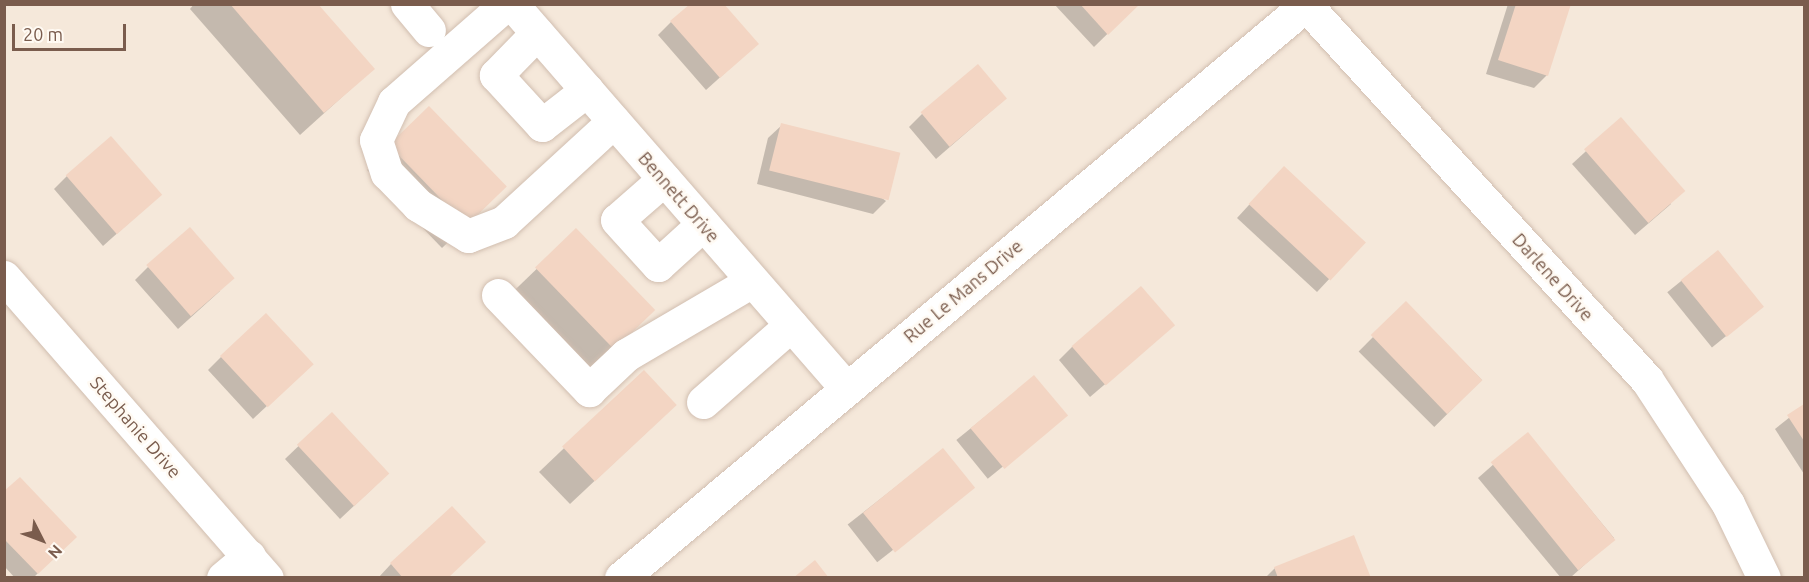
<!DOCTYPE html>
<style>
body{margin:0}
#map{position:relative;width:1809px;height:582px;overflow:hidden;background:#fdf6ec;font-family:Ubuntu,sans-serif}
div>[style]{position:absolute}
.residential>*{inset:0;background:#f5e8da;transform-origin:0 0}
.shadow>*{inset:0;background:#0003;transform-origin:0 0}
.building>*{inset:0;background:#f3d5c3;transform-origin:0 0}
.roads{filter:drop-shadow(0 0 2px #d1beb0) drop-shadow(0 0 2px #d1beb0)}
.minor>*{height:33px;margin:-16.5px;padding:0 16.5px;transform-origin:16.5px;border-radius:16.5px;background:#fff}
span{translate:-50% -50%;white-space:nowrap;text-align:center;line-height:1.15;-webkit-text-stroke:5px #fffaf3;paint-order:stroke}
.street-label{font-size:18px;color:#7a5c4d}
.frame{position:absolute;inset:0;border:6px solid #7a5c4d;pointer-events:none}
.north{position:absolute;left:12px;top:510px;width:60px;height:60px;-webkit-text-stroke:4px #fffaf3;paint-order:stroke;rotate:132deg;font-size:16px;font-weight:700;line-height:24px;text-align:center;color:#7a5c4d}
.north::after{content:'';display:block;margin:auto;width:21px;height:27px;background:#7a5c4d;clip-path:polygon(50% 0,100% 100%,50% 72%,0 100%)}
.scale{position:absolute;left:12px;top:24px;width:114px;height:27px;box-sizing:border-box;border:3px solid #7a5c4d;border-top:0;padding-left:8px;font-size:18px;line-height:21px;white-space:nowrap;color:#7a5c4d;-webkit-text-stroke:4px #fffaf3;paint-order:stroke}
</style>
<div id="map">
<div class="residential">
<div style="left:4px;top:5px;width:1800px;height:572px"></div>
</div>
<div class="shadow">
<div style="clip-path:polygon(194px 4px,317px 4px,373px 69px,300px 135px,190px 9px)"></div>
<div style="clip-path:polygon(1054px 4px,1138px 4px,1094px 47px)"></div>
<div style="clip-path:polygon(1508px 4px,1569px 4px,1547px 75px,1534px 88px,1486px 74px)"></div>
<div style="clip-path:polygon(671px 22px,757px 44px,706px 90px,658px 35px)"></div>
<div style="clip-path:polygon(1005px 99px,936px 159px,909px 127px,922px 114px)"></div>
<div style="clip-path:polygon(1621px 119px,1671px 204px,1635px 235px,1572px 164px)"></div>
<div style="clip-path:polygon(782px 125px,886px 201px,873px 214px,757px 184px,768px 138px)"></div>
<div style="clip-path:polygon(390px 146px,481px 211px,442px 248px,367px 170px)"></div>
<div style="clip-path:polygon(67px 176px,160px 195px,103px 246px,54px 189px)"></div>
<div style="clip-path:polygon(1271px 181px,1364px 242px,1317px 292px,1237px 218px)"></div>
<div style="left:576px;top:231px;width:110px;height:89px;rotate:46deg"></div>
<div style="left:1717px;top:252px;width:71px;height:64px;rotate:51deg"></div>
<div style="clip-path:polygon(148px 267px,220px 291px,178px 329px,135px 280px)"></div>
<div style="left:1406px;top:304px;width:107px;height:67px;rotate:45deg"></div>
<div style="clip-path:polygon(1159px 338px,1090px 397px,1059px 360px,1072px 347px)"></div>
<div style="clip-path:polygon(221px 357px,298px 377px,253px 419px,208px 370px)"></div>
<div style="clip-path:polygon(644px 372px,651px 428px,570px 504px,539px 472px)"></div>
<div style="left:1034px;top:377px;width:50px;height:100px;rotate:51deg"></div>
<div style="clip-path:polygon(1804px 406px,1804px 474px,1775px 429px)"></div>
<div style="clip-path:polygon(332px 414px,374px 487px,340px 519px,285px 459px)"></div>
<div style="clip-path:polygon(1528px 434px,1614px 538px,1570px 578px,1561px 578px,1478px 478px)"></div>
<div style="left:943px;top:450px;width:48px;height:121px;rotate:52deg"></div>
<div style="clip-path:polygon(4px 493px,75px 537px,33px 578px,15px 578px,4px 566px)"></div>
<div style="clip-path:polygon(452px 508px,446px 578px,378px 578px,391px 564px)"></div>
<div style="clip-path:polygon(1275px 568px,1370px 578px,1265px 578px)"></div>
</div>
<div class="building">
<div style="clip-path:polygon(230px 4px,318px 4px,375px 69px,324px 113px)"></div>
<div style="clip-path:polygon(690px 4px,724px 4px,759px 44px,720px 78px,670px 21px)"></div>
<div style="clip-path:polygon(1080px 4px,1140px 4px,1108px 35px)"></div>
<div style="clip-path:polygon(1516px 4px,1571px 4px,1548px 76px,1498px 60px)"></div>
<div style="left:978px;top:64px;width:45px;height:75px;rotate:50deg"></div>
<div style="left:429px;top:106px;width:112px;height:56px;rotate:46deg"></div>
<div style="left:1621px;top:117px;width:98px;height:49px;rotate:49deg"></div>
<div style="left:781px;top:123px;width:123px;height:49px;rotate:14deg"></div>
<div style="left:111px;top:136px;width:78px;height:60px;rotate:49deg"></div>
<div style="left:1284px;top:166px;width:112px;height:52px;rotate:43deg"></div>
<div style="left:190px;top:227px;width:68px;height:58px;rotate:49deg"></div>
<div style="left:576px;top:228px;width:114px;height:57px;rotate:46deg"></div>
<div style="left:1718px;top:250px;width:73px;height:48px;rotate:51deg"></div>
<div style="left:1141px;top:286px;width:52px;height:92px;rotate:49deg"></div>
<div style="left:1406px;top:301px;width:110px;height:49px;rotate:46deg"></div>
<div style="left:266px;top:313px;width:70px;height:63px;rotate:47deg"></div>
<div style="left:644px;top:370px;width:48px;height:112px;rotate:47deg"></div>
<div style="left:1034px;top:375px;width:53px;height:83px;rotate:50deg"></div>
<div style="clip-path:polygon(1804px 404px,1804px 441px,1787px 415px)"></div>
<div style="left:332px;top:412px;width:84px;height:48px;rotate:47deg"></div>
<div style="left:1528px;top:432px;width:139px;height:48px;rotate:51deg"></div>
<div style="left:943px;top:448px;width:51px;height:103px;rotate:51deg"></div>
<div style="clip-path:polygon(20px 477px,77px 537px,38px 574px,4px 539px,4px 491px)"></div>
<div style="clip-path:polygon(452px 506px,486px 542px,448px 578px,403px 578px,390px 563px)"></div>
<div style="clip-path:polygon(1354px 535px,1371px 578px,1278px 578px,1274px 567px)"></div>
<div style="clip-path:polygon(815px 560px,829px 578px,793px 578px)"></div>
</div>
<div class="roads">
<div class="minor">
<div style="left:407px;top:4px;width:34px;rotate:50deg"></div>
<div style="left:506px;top:4px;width:149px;rotate:138.8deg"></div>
<div style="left:394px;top:102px;width:42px;rotate:115.3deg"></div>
<div style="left:376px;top:140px;width:35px;rotate:72deg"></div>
<div style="left:387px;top:173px;width:45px;rotate:45.9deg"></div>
<div style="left:418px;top:205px;width:59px;rotate:31.8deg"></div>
<div style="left:468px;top:236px;width:39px;rotate:-21deg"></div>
<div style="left:504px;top:222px;width:149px;rotate:-42.6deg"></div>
<div style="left:512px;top:4px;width:509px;rotate:48.98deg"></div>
<div style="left:1305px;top:4px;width:508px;rotate:47.71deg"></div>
<div style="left:1647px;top:380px;width:148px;rotate:56.8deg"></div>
<div style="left:1728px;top:504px;width:82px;rotate:64.1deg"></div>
<div style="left:537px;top:33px;width:59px;rotate:134.3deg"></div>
<div style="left:496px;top:75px;width:68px;rotate:47.4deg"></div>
<div style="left:542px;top:125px;width:57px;rotate:-37.9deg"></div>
<div style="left:664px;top:179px;width:62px;rotate:138.9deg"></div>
<div style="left:617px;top:220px;width:61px;rotate:47.7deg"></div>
<div style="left:658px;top:265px;width:61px;rotate:-42.3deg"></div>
<div style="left:4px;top:277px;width:400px;rotate:48.9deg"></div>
<div style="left:498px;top:295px;width:132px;rotate:46.2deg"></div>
<div style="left:589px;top:390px;width:51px;rotate:-43.4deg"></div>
<div style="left:626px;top:355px;width:146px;rotate:-30.4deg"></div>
<div style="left:703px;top:402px;width:117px;rotate:-41.2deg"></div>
<div style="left:223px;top:578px;width:34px;rotate:-40deg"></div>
<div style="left:621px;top:578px;width:894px;rotate:-39.92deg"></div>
</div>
</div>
<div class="street-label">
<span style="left:679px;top:197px;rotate:49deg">Bennett Drive</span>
<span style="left:1553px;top:277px;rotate:48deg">Darlene Drive</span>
<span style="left:963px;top:291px;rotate:-40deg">Rue Le Mans Drive</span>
<span style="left:136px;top:427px;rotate:49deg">Stephanie Drive</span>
</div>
<div class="frame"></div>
<div class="north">N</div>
<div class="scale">20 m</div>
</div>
